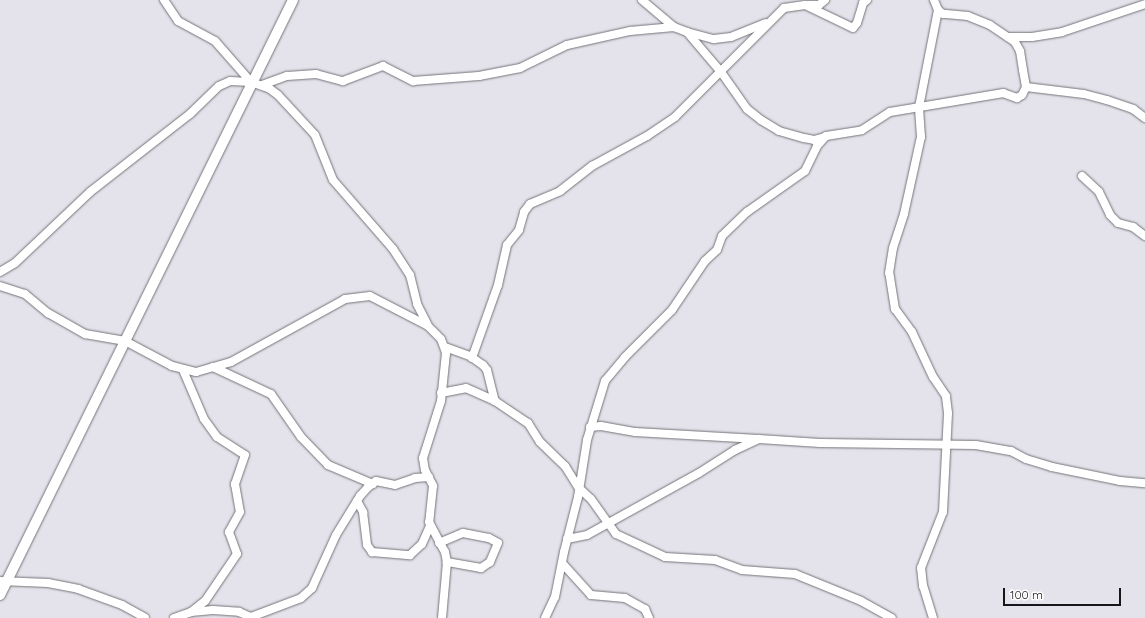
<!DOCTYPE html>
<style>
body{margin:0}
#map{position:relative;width:1145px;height:618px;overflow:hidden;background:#e4e3eb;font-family:Quicksand,sans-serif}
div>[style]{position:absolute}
.roads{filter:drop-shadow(0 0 1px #737379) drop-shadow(0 0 1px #737379)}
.minor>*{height:8px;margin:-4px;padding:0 4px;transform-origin:4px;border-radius:4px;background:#fff}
.major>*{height:10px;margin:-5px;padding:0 5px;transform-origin:5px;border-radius:5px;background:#fff}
span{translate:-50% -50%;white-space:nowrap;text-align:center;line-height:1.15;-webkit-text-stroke:4px #fff;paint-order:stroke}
.scale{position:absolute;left:1003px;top:588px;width:118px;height:18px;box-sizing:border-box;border:2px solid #161518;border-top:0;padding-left:5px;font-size:12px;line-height:14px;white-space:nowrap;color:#161518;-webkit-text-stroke:3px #fff;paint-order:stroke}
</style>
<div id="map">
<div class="roads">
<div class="minor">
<div style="left:164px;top:0;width:25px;rotate:56deg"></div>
<div style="left:178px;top:21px;width:42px;rotate:28.4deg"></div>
<div style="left:215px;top:41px;width:55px;rotate:48.7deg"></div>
<div style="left:642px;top:0;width:42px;rotate:40.2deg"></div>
<div style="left:674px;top:27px;width:14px;rotate:21deg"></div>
<div style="left:687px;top:32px;width:52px;rotate:49.6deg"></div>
<div style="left:721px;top:72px;width:45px;rotate:54.9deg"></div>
<div style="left:747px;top:109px;width:18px;rotate:38deg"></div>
<div style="left:761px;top:120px;width:21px;rotate:31deg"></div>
<div style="left:779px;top:131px;width:26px;rotate:16deg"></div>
<div style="left:804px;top:138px;width:10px;rotate:11deg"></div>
<div style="left:814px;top:140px;width:11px;rotate:-15deg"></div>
<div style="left:806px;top:5px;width:13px"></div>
<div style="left:819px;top:5px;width:8px;rotate:-40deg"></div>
<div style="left:687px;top:32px;width:28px;rotate:15deg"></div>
<div style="left:714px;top:39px;width:17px;rotate:-7deg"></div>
<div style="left:731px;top:37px;width:37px;rotate:-22deg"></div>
<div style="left:1008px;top:37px;width:24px"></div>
<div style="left:1032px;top:37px;width:30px;rotate:-9deg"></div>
<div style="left:1062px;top:32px;width:88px;rotate:-18.6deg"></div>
<div style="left:262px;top:85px;width:27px;rotate:-20deg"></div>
<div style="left:287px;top:76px;width:29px;rotate:-4deg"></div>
<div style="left:316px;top:74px;width:28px;rotate:15deg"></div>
<div style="left:343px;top:81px;width:43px;rotate:-20.6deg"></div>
<div style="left:383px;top:66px;width:34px;rotate:27deg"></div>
<div style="left:413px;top:81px;width:66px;rotate:-4.3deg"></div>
<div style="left:479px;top:76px;width:42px;rotate:-11deg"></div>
<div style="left:520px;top:68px;width:52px;rotate:-26.1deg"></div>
<div style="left:567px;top:45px;width:65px;rotate:-12.5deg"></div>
<div style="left:630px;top:31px;width:44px;rotate:-5.2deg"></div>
<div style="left:1026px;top:87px;width:58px;rotate:6.9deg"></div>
<div style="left:1084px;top:94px;width:24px;rotate:15deg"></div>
<div style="left:1107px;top:100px;width:28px;rotate:19deg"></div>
<div style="left:1133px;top:109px;width:15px;rotate:37deg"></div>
<div style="left:1082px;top:176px;width:23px;rotate:43deg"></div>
<div style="left:1099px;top:192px;width:25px;rotate:64deg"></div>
<div style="left:1110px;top:215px;width:11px;rotate:45deg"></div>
<div style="left:1118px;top:223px;width:16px;rotate:15deg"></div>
<div style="left:1133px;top:227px;width:15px;rotate:37deg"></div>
<div style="left:0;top:272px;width:17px;rotate:-31deg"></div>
<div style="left:15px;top:263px;width:103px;rotate:-43.4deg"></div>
<div style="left:90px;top:192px;width:127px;rotate:-38deg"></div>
<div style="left:190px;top:114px;width:40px;rotate:-44deg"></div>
<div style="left:219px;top:86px;width:12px;rotate:-24deg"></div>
<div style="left:230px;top:81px;width:21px;rotate:3deg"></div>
<div style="left:251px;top:82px;width:20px;rotate:20deg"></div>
<div style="left:270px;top:89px;width:10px;rotate:37deg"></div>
<div style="left:278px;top:95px;width:54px;rotate:47.2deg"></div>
<div style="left:315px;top:135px;width:48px;rotate:68.2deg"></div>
<div style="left:333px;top:180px;width:91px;rotate:49deg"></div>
<div style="left:393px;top:249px;width:31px;rotate:57deg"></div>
<div style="left:410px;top:275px;width:30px;rotate:76deg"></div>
<div style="left:417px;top:304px;width:22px;rotate:63deg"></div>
<div style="left:0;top:286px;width:26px;rotate:18deg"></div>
<div style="left:25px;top:294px;width:30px;rotate:40deg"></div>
<div style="left:48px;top:313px;width:43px;rotate:29.6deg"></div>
<div style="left:85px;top:334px;width:41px;rotate:9.9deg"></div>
<div style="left:125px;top:341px;width:53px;rotate:28deg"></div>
<div style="left:172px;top:366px;width:25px;rotate:14deg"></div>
<div style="left:196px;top:372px;width:36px;rotate:-16deg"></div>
<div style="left:231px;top:362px;width:130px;rotate:-28.9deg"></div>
<div style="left:345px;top:299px;width:25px;rotate:-7deg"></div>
<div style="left:370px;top:296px;width:65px;rotate:27.3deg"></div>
<div style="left:428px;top:326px;width:18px;rotate:45deg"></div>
<div style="left:441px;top:339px;width:15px;rotate:70deg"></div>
<div style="left:446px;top:353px;width:48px;rotate:95.9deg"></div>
<div style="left:441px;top:401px;width:60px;rotate:107.5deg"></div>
<div style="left:423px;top:458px;width:12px;rotate:81deg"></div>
<div style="left:425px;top:470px;width:18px;rotate:63deg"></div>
<div style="left:433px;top:486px;width:36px;rotate:96deg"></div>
<div style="left:429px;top:522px;width:34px;rotate:62deg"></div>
<div style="left:445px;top:552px;width:10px;rotate:79deg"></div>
<div style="left:447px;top:562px;width:56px;rotate:95.1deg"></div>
<div style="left:445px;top:347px;width:27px;rotate:20deg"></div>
<div style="left:470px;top:356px;width:16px;rotate:35deg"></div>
<div style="left:483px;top:365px;width:6px;rotate:51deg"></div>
<div style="left:487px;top:370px;width:32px;rotate:76deg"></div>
<div style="left:495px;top:401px;width:40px;rotate:34deg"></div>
<div style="left:528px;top:423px;width:22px;rotate:58deg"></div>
<div style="left:540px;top:442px;width:35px;rotate:44deg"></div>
<div style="left:565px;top:466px;width:26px;rotate:58deg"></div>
<div style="left:579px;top:488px;width:16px;rotate:43deg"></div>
<div style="left:591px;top:499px;width:43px;rotate:54.5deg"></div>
<div style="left:616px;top:534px;width:54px;rotate:25.1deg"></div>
<div style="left:665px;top:557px;width:50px;rotate:3.4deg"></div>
<div style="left:715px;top:560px;width:29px;rotate:20deg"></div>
<div style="left:742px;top:570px;width:53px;rotate:4.3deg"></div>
<div style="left:795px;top:574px;width:71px;rotate:22.2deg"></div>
<div style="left:861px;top:601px;width:35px;rotate:29deg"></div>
<div style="left:472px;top:358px;width:77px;rotate:-70.4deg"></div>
<div style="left:498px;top:285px;width:41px;rotate:-77.3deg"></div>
<div style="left:507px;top:245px;width:19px;rotate:-51deg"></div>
<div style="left:519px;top:230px;width:19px;rotate:-74deg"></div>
<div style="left:524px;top:212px;width:10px;rotate:-53deg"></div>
<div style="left:530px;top:204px;width:33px;rotate:-23deg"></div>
<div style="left:560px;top:191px;width:41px;rotate:-38deg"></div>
<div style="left:592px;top:166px;width:63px;rotate:-28.6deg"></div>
<div style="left:647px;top:136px;width:34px;rotate:-34deg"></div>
<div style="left:675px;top:117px;width:154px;rotate:-45deg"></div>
<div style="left:784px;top:8px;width:21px;rotate:-8deg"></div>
<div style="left:805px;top:5px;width:53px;rotate:25.6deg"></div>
<div style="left:853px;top:28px;width:6px;rotate:-51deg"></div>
<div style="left:857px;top:23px;width:21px;rotate:-73deg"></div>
<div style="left:863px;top:3px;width:5px;rotate:-37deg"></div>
<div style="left:213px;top:367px;width:64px;rotate:25deg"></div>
<div style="left:271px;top:394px;width:52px;rotate:55.1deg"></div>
<div style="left:301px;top:437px;width:39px;rotate:46deg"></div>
<div style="left:328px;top:465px;width:49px;rotate:22.9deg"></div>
<div style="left:183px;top:370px;width:53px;rotate:66.8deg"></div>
<div style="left:204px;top:419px;width:22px;rotate:54deg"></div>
<div style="left:217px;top:437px;width:33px;rotate:33deg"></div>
<div style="left:245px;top:455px;width:31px;rotate:109deg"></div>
<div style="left:235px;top:484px;width:28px;rotate:80deg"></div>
<div style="left:240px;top:512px;width:23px;rotate:119deg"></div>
<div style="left:229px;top:532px;width:23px;rotate:70deg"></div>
<div style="left:237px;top:554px;width:57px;rotate:124.2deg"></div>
<div style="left:205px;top:601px;width:18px;rotate:142deg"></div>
<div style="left:441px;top:393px;width:25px;rotate:-11deg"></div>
<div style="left:466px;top:388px;width:32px;rotate:24deg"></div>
<div style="left:590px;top:427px;width:11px;rotate:-5deg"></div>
<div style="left:601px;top:426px;width:35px;rotate:10deg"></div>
<div style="left:635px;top:432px;width:123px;rotate:3.3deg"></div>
<div style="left:357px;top:501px;width:13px;rotate:61deg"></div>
<div style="left:363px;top:512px;width:33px;rotate:83deg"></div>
<div style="left:367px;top:545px;width:9px;rotate:54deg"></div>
<div style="left:372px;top:552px;width:38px;rotate:5deg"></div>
<div style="left:410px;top:555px;width:16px;rotate:-43deg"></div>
<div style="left:422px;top:544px;width:20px;rotate:-66deg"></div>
<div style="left:567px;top:539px;width:20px;rotate:-11deg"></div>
<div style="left:587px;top:535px;width:128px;rotate:-29deg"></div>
<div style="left:699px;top:473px;width:43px;rotate:-32.6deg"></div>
<div style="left:735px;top:450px;width:26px;rotate:-25deg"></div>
<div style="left:759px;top:439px;width:61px;rotate:3.8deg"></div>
<div style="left:820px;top:443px;width:156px;rotate:0.7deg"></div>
<div style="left:976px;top:445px;width:36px;rotate:10deg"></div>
<div style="left:1011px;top:451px;width:17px;rotate:28deg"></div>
<div style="left:1026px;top:459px;width:27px;rotate:17deg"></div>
<div style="left:1052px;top:467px;width:69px;rotate:11.6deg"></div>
<div style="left:1120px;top:481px;width:25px;rotate:5deg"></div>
<div style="left:439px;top:543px;width:26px;rotate:-23deg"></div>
<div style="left:463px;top:533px;width:26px;rotate:11deg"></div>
<div style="left:489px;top:538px;width:10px;rotate:29deg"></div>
<div style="left:498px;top:543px;width:21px;rotate:113deg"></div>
<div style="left:490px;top:562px;width:11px;rotate:146deg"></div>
<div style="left:481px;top:568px;width:35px;rotate:-170deg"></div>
<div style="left:562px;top:563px;width:43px;rotate:47.8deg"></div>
<div style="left:591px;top:595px;width:34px;rotate:5deg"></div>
<div style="left:625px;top:598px;width:23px;rotate:29deg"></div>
<div style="left:645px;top:609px;width:10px;rotate:66deg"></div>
<div style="left:0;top:581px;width:48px;rotate:2.4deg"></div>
<div style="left:48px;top:583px;width:31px;rotate:11deg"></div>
<div style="left:78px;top:589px;width:47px;rotate:20deg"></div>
<div style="left:122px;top:605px;width:26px;rotate:29deg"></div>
<div style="left:174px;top:618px;width:18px;rotate:-19deg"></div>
<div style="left:191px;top:612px;width:22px;rotate:-5deg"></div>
<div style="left:213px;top:610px;width:26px;rotate:4deg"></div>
<div style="left:239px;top:612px;width:13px;rotate:23deg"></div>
<div style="left:251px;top:617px;width:53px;rotate:-20.8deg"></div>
<div style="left:301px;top:598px;width:15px;rotate:-42deg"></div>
<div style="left:312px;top:588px;width:58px;rotate:-65.6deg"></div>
<div style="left:336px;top:535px;width:46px;rotate:-58.4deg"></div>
<div style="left:360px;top:496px;width:12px;rotate:-48deg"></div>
<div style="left:368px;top:487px;width:10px;rotate:-37deg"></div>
<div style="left:376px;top:481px;width:19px;rotate:12deg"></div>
<div style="left:395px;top:485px;width:21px;rotate:-19deg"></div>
<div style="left:415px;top:478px;width:14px;rotate:-4deg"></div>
<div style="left:545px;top:618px;width:23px;rotate:-65deg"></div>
<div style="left:555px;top:597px;width:46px;rotate:-78.7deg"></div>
<div style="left:564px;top:552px;width:57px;rotate:-75.7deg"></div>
<div style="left:578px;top:497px;width:58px;rotate:-81deg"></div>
<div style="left:587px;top:440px;width:62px;rotate:-73deg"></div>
<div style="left:605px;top:381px;width:31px;rotate:-50deg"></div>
<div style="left:625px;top:357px;width:66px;rotate:-45deg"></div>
<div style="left:672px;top:310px;width:59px;rotate:-56deg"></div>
<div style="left:705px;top:261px;width:16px;rotate:-43deg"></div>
<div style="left:717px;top:250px;width:15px;rotate:-70deg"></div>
<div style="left:722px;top:236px;width:35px;rotate:-44deg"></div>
<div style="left:747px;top:212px;width:71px;rotate:-35.3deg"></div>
<div style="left:805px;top:171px;width:28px;rotate:-64deg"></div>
<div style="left:817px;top:146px;width:13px;rotate:-48deg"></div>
<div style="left:826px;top:136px;width:36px;rotate:-9deg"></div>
<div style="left:862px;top:130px;width:33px;rotate:-33deg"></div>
<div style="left:890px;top:112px;width:115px;rotate:-9.5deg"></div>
<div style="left:1003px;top:93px;width:15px;rotate:20deg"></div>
<div style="left:1017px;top:98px;width:6px;rotate:-31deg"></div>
<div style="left:1022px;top:95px;width:9px;rotate:-63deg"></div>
<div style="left:1026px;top:87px;width:17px;rotate:-100deg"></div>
<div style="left:1023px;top:70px;width:19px;rotate:-99deg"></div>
<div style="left:1020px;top:51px;width:10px;rotate:-119deg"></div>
<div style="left:1015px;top:42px;width:30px;rotate:-146deg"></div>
<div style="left:990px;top:25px;width:24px;rotate:-158deg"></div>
<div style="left:968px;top:16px;width:25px;rotate:-175deg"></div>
<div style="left:943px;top:14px;width:6px;rotate:-141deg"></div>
<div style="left:938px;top:10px;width:11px;rotate:-112deg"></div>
<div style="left:933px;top:618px;width:34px;rotate:-107deg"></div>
<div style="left:923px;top:586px;width:18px;rotate:-96deg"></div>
<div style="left:921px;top:568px;width:60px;rotate:-68.6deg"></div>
<div style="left:943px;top:512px;width:99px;rotate:-87.1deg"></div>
<div style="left:948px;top:413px;width:17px;rotate:-97deg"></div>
<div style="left:946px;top:396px;width:23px;rotate:-124deg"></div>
<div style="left:933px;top:377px;width:50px;rotate:-115deg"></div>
<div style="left:912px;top:332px;width:29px;rotate:-126deg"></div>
<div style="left:895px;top:309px;width:36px;rotate:-99deg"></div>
<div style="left:889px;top:273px;width:25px;rotate:-81deg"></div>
<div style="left:893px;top:248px;width:36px;rotate:-72deg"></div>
<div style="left:904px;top:214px;width:79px;rotate:-77.6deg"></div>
<div style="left:921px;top:137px;width:30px;rotate:-94deg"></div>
<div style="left:919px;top:107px;width:99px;rotate:-78.9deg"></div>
</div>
<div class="major">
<div style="left:0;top:595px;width:663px;rotate:-63.78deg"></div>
</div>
</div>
<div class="scale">100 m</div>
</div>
